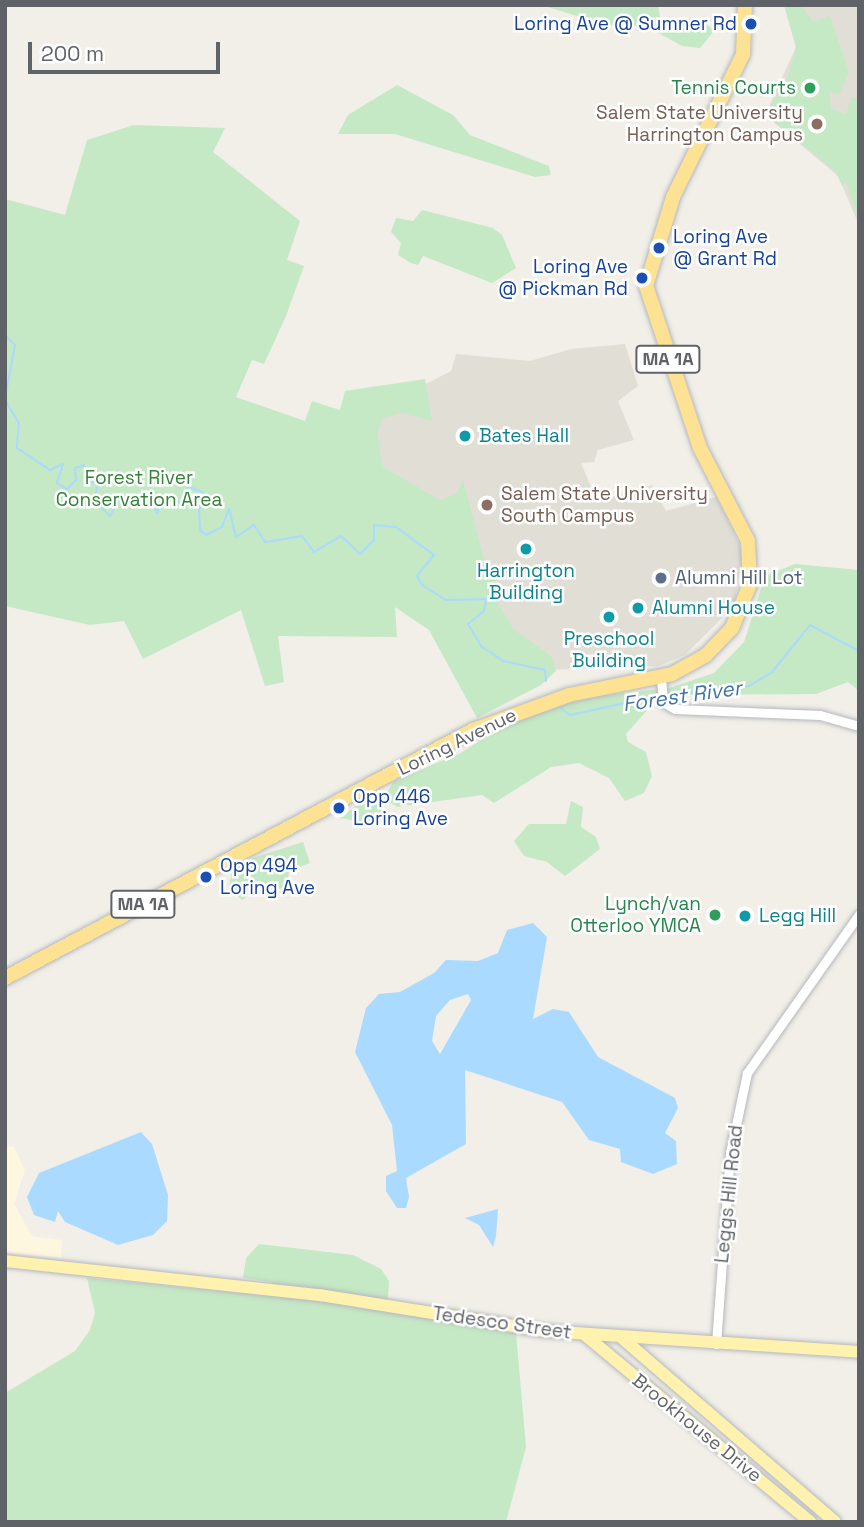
<!DOCTYPE html>
<style>
body{margin:0}
#map{position:relative;width:864px;height:1527px;overflow:hidden;background:#f1efe8;font-family:"Space Grotesk",sans-serif}
div>[style]{position:absolute}
.commercial>*{inset:0;background:#fef7e0}
.education>*{inset:0;background:#e1ded6}
.green>*{inset:0;background:#c5e8c5}
.water>*{inset:0;background:#aadaff}
.stream>*{height:2px;margin:-1px;padding:0 1px;transform-origin:1px;border-radius:1px;background:#aadaff}
.roads{filter:drop-shadow(0 0 2px #b5b8bc) drop-shadow(0 0 2px #b5b8bc)}
.minor>*{height:9px;margin:-4.5px;padding:0 4.5px;transform-origin:4.5px;border-radius:4.5px;background:#fff}
.major>*{height:12px;margin:-6px;padding:0 6px;transform-origin:6px;border-radius:6px;background:#fff2af}
.highway>*{height:14px;margin:-7px;padding:0 7px;transform-origin:7px;border-radius:7px;background:#fde293}
.dots>*{width:19px;height:19px;translate:-50% -50%;box-sizing:border-box;border:4px solid #fff;border-radius:50%}
span{translate:-50% -50%;white-space:nowrap;text-align:center;line-height:1.15;-webkit-text-stroke:5px #fff;paint-order:stroke}
.shield-label span{padding:2px 5px;background:#fff;border:2px solid;border-radius:5px;-webkit-text-stroke-width:0}
.shield-label{font-size:18px;color:#5f6368;font-weight:700}
.transit-label{font-size:19px;color:#164399}
.right{translate:-100% -50%;text-align:right}
.left{translate:0 -50%;text-align:left}
.leisure-label{font-size:19px;color:#27864d}
.education-label{font-size:19px;color:#785e54}
.culture-label{font-size:19px;color:#0d838f}
.park-label{font-size:19px;color:#348238}
.service-label{font-size:19px;color:#4e5e75}
.street-label{font-size:19px;color:#5f6368}
.water-label{font-size:21px;color:#4174aa;font-style:italic}
.frame{position:absolute;inset:0;border:7px solid #5f6368;pointer-events:none}
.scale{position:absolute;left:28px;top:42px;width:192px;height:32px;box-sizing:border-box;border:4px solid #5f6368;border-top:0;padding-left:9px;font-size:21px;line-height:24px;white-space:nowrap;color:#5f6368;-webkit-text-stroke:5px #fff;paint-order:stroke}
</style>
<div id="map">
<div class="commercial">
<div style="clip-path:polygon(5px 1146px,14px 1147px,25px 1170px,14px 1204px,32px 1236px,62px 1240px,61px 1258px,5px 1253px)"></div>
</div>
<div class="education">
<div style="clip-path:polygon(784px 5px,859px 5px,859px 225px,838px 176px,765px 115px,796px 47px)"></div>
<div style="clip-path:polygon(625px 344px,638px 386px,618px 401px,634px 440px,598px 450px,594px 462px,581px 463px,597px 501px,652px 485px,666px 511px,716px 497px,743px 552px,734px 606px,685px 655px,658px 666px,545px 670px,310px 509px,340px 410px,420px 387px,451px 371px,456px 354px,530px 361px,571px 349px)"></div>
</div>
<div class="green">
<div style="clip-path:polygon(541px 5px,658px 5px,661px 22px,696px 18px,715px 30px,700px 48px,682px 46px,646px 26px,607px 25px)"></div>
<div style="clip-path:polygon(784px 5px,801px 5px,813px 22px,830px 16px,849px 72px,839px 94px,830px 92px,831px 109px,846px 114px,852px 97px,859px 98px,859px 219px,845px 179px,843px 187px,835px 171px,765px 115px,787px 80px,796px 47px)"></div>
<div style="clip-path:polygon(397px 85px,453px 115px,470px 135px,549px 166px,551px 175px,535px 177px,395px 134px,338px 134px,348px 115px)"></div>
<div style="clip-path:polygon(134px 125px,225px 128px,213px 152px,300px 221px,287px 260px,304px 266px,286px 316px,264px 364px,252px 360px,236px 397px,305px 421px,312px 401px,340px 410px,345px 391px,425px 379px,432px 421px,402px 413px,383px 418px,377px 434px,383px 467px,440px 500px,456px 494px,463px 480px,483px 556px,496px 578px,494px 596px,513px 629px,551px 656px,556px 671px,541px 685px,477px 718px,429px 630px,395px 607px,397px 637px,278px 636px,284px 682px,265px 686px,241px 610px,143px 659px,124px 621px,90px 625px,5px 606px,5px 199px,65px 215px,87px 140px)"></div>
<div style="clip-path:polygon(422px 210px,493px 228px,502px 235px,516px 268px,492px 283px,423px 256px,418px 265px,411px 263px,398px 255px,401px 243px,391px 232px,396px 218px,413px 221px)"></div>
<div style="clip-path:polygon(795px 564px,859px 570px,859px 718px,858px 690px,848px 682px,816px 694px,675px 695px,658px 698px,626px 734px,628px 742px,646px 752px,652px 776px,644px 793px,625px 801px,609px 778px,579px 763px,551px 767px,494px 803px,482px 795px,397px 807px,384px 797px,394px 781px,461px 753px,499px 728px,581px 698px,669px 688px,714px 673px,744px 642px,765px 576px)"></div>
<div style="clip-path:polygon(369px 797px,383px 811px,386px 825px,339px 818px)"></div>
<div style="clip-path:polygon(571px 801px,583px 807px,581px 827px,596px 837px,600px 849px,565px 876px,547px 862px,524px 856px,514px 841px,529px 824px,566px 824px)"></div>
<div style="clip-path:polygon(303px 842px,310px 863px,289px 871px,287px 889px,260px 888px,242px 900px,229px 888px,233px 864px)"></div>
<div style="clip-path:polygon(259px 1244px,353px 1255px,381px 1269px,389px 1281px,387px 1312px,516px 1333px,526px 1447px,506px 1522px,5px 1522px,5px 1393px,75px 1351px,90px 1330px,95px 1313px,87px 1278px,272px 1296px,272px 1282px,243px 1278px,246px 1258px)"></div>
</div>
<div class="water">
<div style="clip-path:polygon(evenodd,533px 923px,547px 937px,533px 1019px,553px 1009px,569px 1012px,598px 1057px,675px 1098px,678px 1108px,665px 1133px,676px 1141px,677px 1164px,653px 1174px,621px 1162px,620px 1149px,589px 1140px,562px 1102px,465px 1070px,466px 1144px,406px 1178px,409px 1197px,406px 1208px,397px 1208px,386px 1191px,386px 1176px,397px 1171px,392px 1125px,355px 1052px,366px 1008px,379px 994px,400px 992px,434px 973px,446px 960px,478px 961px,498px 953px,507px 930px,533px 923px,468px 994px,471px 1000px,440px 1054px,432px 1041px,436px 1016px,450px 1000px,468px 994px)"></div>
<div style="clip-path:polygon(141px 1132px,152px 1144px,168px 1195px,167px 1221px,153px 1235px,118px 1245px,65px 1222px,58px 1211px,55px 1222px,34px 1215px,27px 1197px,39px 1173px)"></div>
<div style="clip-path:polygon(498px 1209px,496px 1236px,493px 1247px,479px 1225px,465px 1218px)"></div>
</div>
<div class="stream">
<div style="left:858px;top:168px;width:4px;rotate:76deg"></div>
<div style="left:5px;top:335px;width:14px;rotate:45deg"></div>
<div style="left:15px;top:345px;width:54px;rotate:100.7deg"></div>
<div style="left:5px;top:400px;width:27px;rotate:59deg"></div>
<div style="left:19px;top:423px;width:25px;rotate:95deg"></div>
<div style="left:17px;top:448px;width:40px;rotate:34deg"></div>
<div style="left:50px;top:470px;width:14px;rotate:-25deg"></div>
<div style="left:63px;top:464px;width:20px;rotate:108deg"></div>
<div style="left:57px;top:483px;width:12px;rotate:31deg"></div>
<div style="left:67px;top:489px;width:13px;rotate:-45deg"></div>
<div style="left:76px;top:480px;width:12px;rotate:-95deg"></div>
<div style="left:75px;top:468px;width:9px;rotate:-18deg"></div>
<div style="left:84px;top:465px;width:16px;rotate:76deg"></div>
<div style="left:88px;top:481px;width:10px;rotate:11deg"></div>
<div style="left:98px;top:483px;width:17px;rotate:103deg"></div>
<div style="left:94px;top:500px;width:23px;rotate:45deg"></div>
<div style="left:110px;top:516px;width:24px;rotate:-62deg"></div>
<div style="left:121px;top:495px;width:18px;rotate:43deg"></div>
<div style="left:134px;top:507px;width:18px;rotate:-29deg"></div>
<div style="left:150px;top:498px;width:17px;rotate:65deg"></div>
<div style="left:157px;top:513px;width:18px;rotate:-61deg"></div>
<div style="left:166px;top:497px;width:17px;rotate:21deg"></div>
<div style="left:182px;top:503px;width:18px;rotate:-74deg"></div>
<div style="left:187px;top:486px;width:25px;rotate:23deg"></div>
<div style="left:210px;top:496px;width:17px;rotate:130deg"></div>
<div style="left:199px;top:509px;width:21px;rotate:87deg"></div>
<div style="left:200px;top:530px;width:8px;rotate:40deg"></div>
<div style="left:206px;top:535px;width:18px;rotate:-27deg"></div>
<div style="left:222px;top:527px;width:19px;rotate:-69deg"></div>
<div style="left:229px;top:509px;width:29px;rotate:76deg"></div>
<div style="left:236px;top:537px;width:22px;rotate:-34deg"></div>
<div style="left:254px;top:525px;width:20px;rotate:57deg"></div>
<div style="left:265px;top:542px;width:37px;rotate:-9deg"></div>
<div style="left:302px;top:536px;width:20px;rotate:53deg"></div>
<div style="left:314px;top:552px;width:31px;rotate:-31deg"></div>
<div style="left:341px;top:536px;width:26px;rotate:43deg"></div>
<div style="left:360px;top:554px;width:20px;rotate:-45deg"></div>
<div style="left:374px;top:540px;width:15px;rotate:-90deg"></div>
<div style="left:374px;top:525px;width:22px;rotate:5deg"></div>
<div style="left:396px;top:527px;width:47px;rotate:36.4deg"></div>
<div style="left:434px;top:555px;width:27px;rotate:129deg"></div>
<div style="left:417px;top:576px;width:10px;rotate:61deg"></div>
<div style="left:422px;top:585px;width:28px;rotate:32deg"></div>
<div style="left:446px;top:600px;width:40px;rotate:-1.4deg"></div>
<div style="left:486px;top:599px;width:12px;rotate:99deg"></div>
<div style="left:484px;top:611px;width:21px;rotate:141deg"></div>
<div style="left:468px;top:624px;width:26px;rotate:59deg"></div>
<div style="left:481px;top:646px;width:27px;rotate:34deg"></div>
<div style="left:503px;top:661px;width:43px;rotate:12.1deg"></div>
<div style="left:545px;top:670px;width:11px;rotate:85deg"></div>
<div style="left:667px;top:695px;width:82px;rotate:-6.3deg"></div>
<div style="left:749px;top:686px;width:27px;rotate:-31deg"></div>
<div style="left:772px;top:672px;width:60px;rotate:-51deg"></div>
<div style="left:810px;top:625px;width:55px;rotate:28deg"></div>
<div style="left:559px;top:707px;width:14px;rotate:36deg"></div>
<div style="left:570px;top:715px;width:90px;rotate:-12.2deg"></div>
</div>
<div class="roads">
<div class="minor">
<div style="left:661px;top:678px;width:24px;rotate:85deg"></div>
<div style="left:663px;top:702px;width:14px;rotate:30deg"></div>
<div style="left:675px;top:709px;width:145px;rotate:2.4deg"></div>
<div style="left:820px;top:715px;width:41px;rotate:15.8deg"></div>
<div style="left:716px;top:1344px;width:192px;rotate:-85.8deg"></div>
<div style="left:730px;top:1153px;width:82px;rotate:-78deg"></div>
<div style="left:747px;top:1073px;width:194px;rotate:-54.8deg"></div>
</div>
<div class="major">
<div style="left:5px;top:1261px;width:317px;rotate:6.2deg"></div>
<div style="left:320px;top:1295px;width:228px;rotate:9.1deg"></div>
<div style="left:545px;top:1331px;width:315px;rotate:3.8deg"></div>
<div style="left:585px;top:1335px;width:293px;rotate:39.7deg"></div>
<div style="left:622px;top:1338px;width:281px;rotate:40.8deg"></div>
</div>
<div class="highway">
<div style="left:5px;top:978px;width:530px;rotate:-27.92deg"></div>
<div style="left:473px;top:730px;width:102px;rotate:-20deg"></div>
<div style="left:569px;top:695px;width:105px;rotate:-11.5deg"></div>
<div style="left:672px;top:674px;width:38px;rotate:-29deg"></div>
<div style="left:705px;top:656px;width:39px;rotate:-46deg"></div>
<div style="left:732px;top:628px;width:48px;rotate:-67.8deg"></div>
<div style="left:750px;top:584px;width:43px;rotate:-92.7deg"></div>
<div style="left:748px;top:541px;width:105px;rotate:-117.3deg"></div>
<div style="left:700px;top:448px;width:171px;rotate:-108.4deg"></div>
<div style="left:646px;top:286px;width:93px;rotate:-73.1deg"></div>
<div style="left:673px;top:197px;width:159px;rotate:-63.9deg"></div>
<div style="left:743px;top:54px;width:49px;rotate:-87.7deg"></div>
</div>
</div>
<div class="dots">
<div style="left:751px;top:24px;background:#1a4fb4"></div>
<div style="left:810px;top:88px;background:#2e9e5b"></div>
<div style="left:817px;top:124px;background:#8d6e63"></div>
<div style="left:659px;top:248px;background:#1a4fb4"></div>
<div style="left:642px;top:278px;background:#1a4fb4"></div>
<div style="left:465px;top:436px;background:#0f9aa8"></div>
<div style="left:487px;top:505px;background:#8d6e63"></div>
<div style="left:526px;top:549px;background:#0f9aa8"></div>
<div style="left:661px;top:578px;background:#5c6f8a"></div>
<div style="left:638px;top:608px;background:#0f9aa8"></div>
<div style="left:609px;top:617px;background:#0f9aa8"></div>
<div style="left:339px;top:808px;background:#1a4fb4"></div>
<div style="left:206px;top:877px;background:#1a4fb4"></div>
<div style="left:715px;top:915px;background:#2e9e5b"></div>
<div style="left:745px;top:916px;background:#0f9aa8"></div>
</div>
<div class="shield-label">
<span style="left:668px;top:359px">MA 1A</span>
<span style="left:143px;top:904px">MA 1A</span>
</div>
<div class="transit-label">
<span class="right" style="left:737px;top:24px">Loring Ave @ Sumner Rd</span>
<span class="left" style="left:673px;top:248px">Loring Ave<br>@ Grant Rd</span>
<span class="right" style="left:628px;top:278px">Loring Ave<br>@ Pickman Rd</span>
<span class="left" style="left:353px;top:808px">Opp 446<br>Loring Ave</span>
<span class="left" style="left:220px;top:877px">Opp 494<br>Loring Ave</span>
</div>
<div class="leisure-label">
<span class="right" style="left:796px;top:88px">Tennis Courts</span>
<span class="right" style="left:701px;top:915px">Lynch/van<br>Otterloo YMCA</span>
</div>
<div class="education-label">
<span class="right" style="left:803px;top:124px">Salem State University<br>Harrington Campus</span>
<span class="left" style="left:501px;top:505px">Salem State University<br>South Campus</span>
</div>
<div class="culture-label">
<span class="left" style="left:479px;top:436px">Bates Hall</span>
<span style="left:526px;top:582px">Harrington<br>Building</span>
<span class="left" style="left:652px;top:608px">Alumni House</span>
<span style="left:609px;top:650px">Preschool<br>Building</span>
<span class="left" style="left:759px;top:916px">Legg Hill</span>
</div>
<div class="park-label">
<span style="left:139px;top:489px">Forest River<br>Conservation Area</span>
</div>
<div class="service-label">
<span class="left" style="left:675px;top:578px">Alumni Hill Lot</span>
</div>
<div class="street-label">
<span style="left:457px;top:742px;rotate:-26deg">Loring Avenue</span>
<span style="left:729px;top:1194px;rotate:-84deg">Leggs Hill Road</span>
<span style="left:502px;top:1323px;rotate:8deg">Tedesco Street</span>
<span style="left:697px;top:1428px;rotate:39deg">Brookhouse Drive</span>
</div>
<div class="water-label">
<span style="left:682px;top:696px;rotate:-8deg">Forest River</span>
</div>
<div class="frame"></div>
<div class="scale">200 m</div>
</div>
